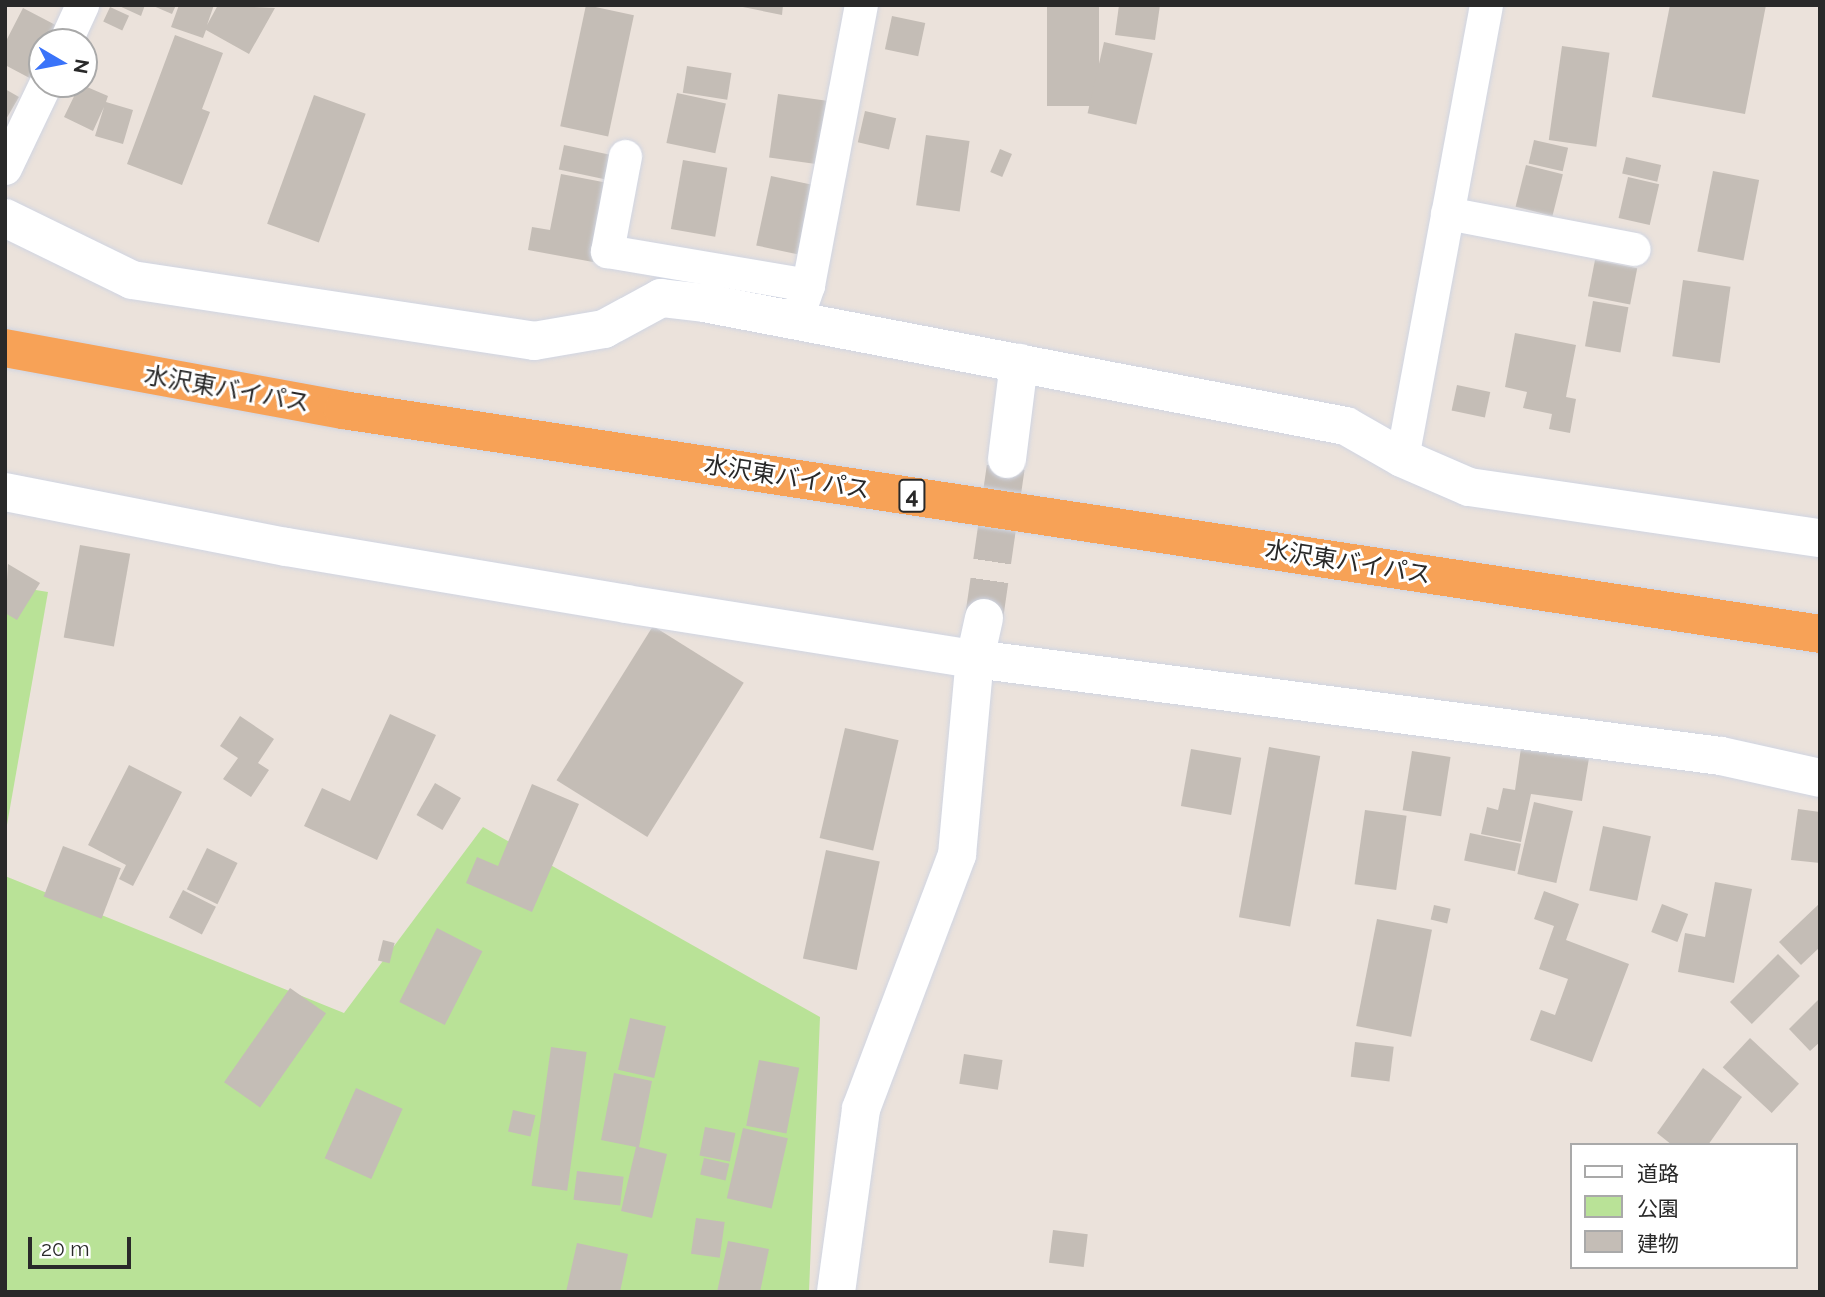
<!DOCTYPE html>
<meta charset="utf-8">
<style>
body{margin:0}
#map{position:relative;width:1825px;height:1297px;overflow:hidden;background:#ebe2db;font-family:Raleway,"Noto Sans JP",sans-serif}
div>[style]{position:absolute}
.green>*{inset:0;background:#b9e297}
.building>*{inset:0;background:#c4bdb6;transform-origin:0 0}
.tertiary-tunnel>*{height:38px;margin-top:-19px;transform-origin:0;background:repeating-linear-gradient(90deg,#c4bdb7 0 38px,transparent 0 57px)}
.roads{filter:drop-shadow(0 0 2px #d0d5e2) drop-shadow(0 0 2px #d0d5e2)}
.minor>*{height:33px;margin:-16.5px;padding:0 16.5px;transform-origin:16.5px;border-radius:16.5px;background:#fff}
.tertiary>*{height:38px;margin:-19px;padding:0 19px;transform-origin:19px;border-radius:19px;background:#fff}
.trunk>*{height:38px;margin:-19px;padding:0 19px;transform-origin:19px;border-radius:19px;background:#f7a257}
span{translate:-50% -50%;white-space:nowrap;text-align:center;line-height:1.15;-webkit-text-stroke:6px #fff;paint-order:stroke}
.shield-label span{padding:2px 5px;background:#fff;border:2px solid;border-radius:5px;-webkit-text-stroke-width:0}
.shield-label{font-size:23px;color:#292929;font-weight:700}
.street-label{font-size:24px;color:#292929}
.frame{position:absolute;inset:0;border:7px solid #292929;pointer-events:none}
.legend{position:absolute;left:1570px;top:1143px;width:228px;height:126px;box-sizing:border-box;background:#fff;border:2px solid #a9a9a9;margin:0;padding:9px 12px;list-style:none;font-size:21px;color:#292929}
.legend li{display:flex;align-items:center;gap:14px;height:35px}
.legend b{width:35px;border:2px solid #a9a9a9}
.north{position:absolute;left:28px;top:28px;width:70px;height:70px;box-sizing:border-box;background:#fff;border:2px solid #a9a9a9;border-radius:50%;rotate:100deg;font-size:19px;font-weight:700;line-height:28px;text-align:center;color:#292929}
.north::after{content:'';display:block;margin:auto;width:24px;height:32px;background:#3a73f9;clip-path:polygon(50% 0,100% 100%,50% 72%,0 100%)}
.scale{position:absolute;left:28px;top:1237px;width:103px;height:32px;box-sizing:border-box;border:4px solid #292929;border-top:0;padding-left:9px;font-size:21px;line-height:24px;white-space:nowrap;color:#292929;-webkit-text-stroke:5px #fff;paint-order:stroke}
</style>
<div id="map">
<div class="green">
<div style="clip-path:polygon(5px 585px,48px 592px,5px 836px)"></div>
<div style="clip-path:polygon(483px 827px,820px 1017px,809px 1292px,5px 1292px,5px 876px,344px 1013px)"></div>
</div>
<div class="building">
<div style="clip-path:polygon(117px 5px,145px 5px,141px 16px)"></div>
<div style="clip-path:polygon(151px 5px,176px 5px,172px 14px)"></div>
<div style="clip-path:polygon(179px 5px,214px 5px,207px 25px,218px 5px,275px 8px,249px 54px,206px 30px,203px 38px,171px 27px)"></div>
<div style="left:586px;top:5px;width:49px;height:124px;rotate:12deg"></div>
<div style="clip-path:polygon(733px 5px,783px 5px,782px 15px)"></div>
<div style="left:1047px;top:5px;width:52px;height:101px"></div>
<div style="clip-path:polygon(1119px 5px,1160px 5px,1155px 40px,1115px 35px)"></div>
<div style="clip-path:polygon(1670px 5px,1766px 5px,1745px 114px,1652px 97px)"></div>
<div style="left:110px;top:7px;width:21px;height:16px;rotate:25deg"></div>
<div style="clip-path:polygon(23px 8px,67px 31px,61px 42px,42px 42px,39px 83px,5px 65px,5px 43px)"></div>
<div style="left:892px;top:16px;width:34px;height:34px;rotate:12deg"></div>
<div style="clip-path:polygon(175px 35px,223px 53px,202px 109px,210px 112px,182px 185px,127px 164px)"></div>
<div style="left:1104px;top:42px;width:50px;height:73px;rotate:13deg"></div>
<div style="left:1562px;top:46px;width:48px;height:95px;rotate:8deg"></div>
<div style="left:687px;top:66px;width:45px;height:27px;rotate:9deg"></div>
<div style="clip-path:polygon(80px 84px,108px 96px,106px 102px,133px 110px,123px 144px,95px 136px,104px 107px,93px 131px,64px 117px)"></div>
<div style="clip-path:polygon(5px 89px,19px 97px,5px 121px)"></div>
<div style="left:677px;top:93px;width:50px;height:51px;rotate:12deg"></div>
<div style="left:778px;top:94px;width:51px;height:64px;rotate:8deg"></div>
<div style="left:314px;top:95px;width:55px;height:137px;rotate:20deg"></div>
<div style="left:865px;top:111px;width:32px;height:32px;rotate:13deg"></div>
<div style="left:926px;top:135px;width:44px;height:71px;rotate:8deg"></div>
<div style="left:1534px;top:140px;width:35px;height:24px;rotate:13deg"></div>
<div style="left:564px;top:145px;width:47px;height:25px;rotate:12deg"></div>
<div style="left:1000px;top:149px;width:13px;height:25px;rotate:23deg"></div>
<div style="left:1626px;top:157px;width:36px;height:17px;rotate:13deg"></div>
<div style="left:683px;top:160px;width:45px;height:70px;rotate:10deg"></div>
<div style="left:1526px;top:165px;width:38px;height:43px;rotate:14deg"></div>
<div style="left:1713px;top:171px;width:47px;height:82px;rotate:11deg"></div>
<div style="clip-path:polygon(561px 174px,608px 183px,593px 262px,528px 250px,532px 227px,550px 230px)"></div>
<div style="left:771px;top:176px;width:42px;height:71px;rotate:12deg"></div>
<div style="left:1628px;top:177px;width:32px;height:42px;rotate:13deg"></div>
<div style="left:1595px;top:260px;width:43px;height:37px;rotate:11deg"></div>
<div style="left:1683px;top:280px;width:48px;height:77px;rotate:8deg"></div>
<div style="left:1593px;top:301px;width:36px;height:46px;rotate:10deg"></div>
<div style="clip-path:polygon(1515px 333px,1576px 345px,1566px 397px,1576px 399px,1570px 433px,1549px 429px,1552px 414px,1523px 408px,1527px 392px,1505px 387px)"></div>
<div style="left:1457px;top:385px;width:34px;height:26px;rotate:12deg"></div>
<div style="left:80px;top:545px;width:51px;height:94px;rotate:10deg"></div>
<div style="clip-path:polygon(8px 564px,40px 583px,17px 620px,5px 613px)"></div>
<div style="left:653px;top:626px;width:107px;height:182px;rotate:32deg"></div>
<div style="clip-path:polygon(390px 714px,436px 735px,377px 860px,304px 826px,322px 788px,350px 801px)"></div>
<div style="clip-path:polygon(240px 716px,274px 739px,258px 763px,269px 770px,251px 797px,223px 779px,238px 758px,220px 746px)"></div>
<div style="left:845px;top:728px;width:55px;height:113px;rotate:13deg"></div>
<div style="left:1269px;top:747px;width:52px;height:173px;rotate:10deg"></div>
<div style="clip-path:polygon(1521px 748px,1589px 758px,1582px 801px,1531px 794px,1521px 842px,1481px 834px,1487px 807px,1498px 810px,1503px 788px,1515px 790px)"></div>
<div style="left:1191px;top:749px;width:51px;height:58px;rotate:10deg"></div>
<div style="left:1412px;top:751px;width:39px;height:60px;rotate:9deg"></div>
<div style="clip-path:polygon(129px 765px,182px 792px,133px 886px,119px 879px,126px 865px,88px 845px)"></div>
<div style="left:435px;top:783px;width:30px;height:37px;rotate:30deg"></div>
<div style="clip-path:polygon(532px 784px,579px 804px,532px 912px,466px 883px,477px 857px,498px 866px)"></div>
<div style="left:1534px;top:802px;width:40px;height:74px;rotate:13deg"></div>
<div style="clip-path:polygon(1798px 809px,1820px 812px,1820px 863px,1791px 860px)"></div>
<div style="left:1365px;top:810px;width:42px;height:75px;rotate:8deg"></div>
<div style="left:1603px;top:826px;width:49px;height:66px;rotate:12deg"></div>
<div style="left:1470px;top:833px;width:52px;height:28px;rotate:12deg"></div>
<div style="left:63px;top:846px;width:62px;height:54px;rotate:21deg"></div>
<div style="left:207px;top:848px;width:34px;height:46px;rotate:26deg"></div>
<div style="left:826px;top:850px;width:55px;height:111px;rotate:12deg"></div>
<div style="clip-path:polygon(1715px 882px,1752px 889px,1734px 983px,1678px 972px,1685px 933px,1705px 937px)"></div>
<div style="left:183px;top:890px;width:37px;height:31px;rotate:27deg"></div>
<div style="clip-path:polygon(1544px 891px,1579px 904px,1566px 940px,1629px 964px,1592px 1062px,1530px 1040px,1541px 1010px,1555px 1015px,1568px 979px,1539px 969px,1554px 926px,1534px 919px)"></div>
<div style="clip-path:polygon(1820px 903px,1820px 947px,1801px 965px,1779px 942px)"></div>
<div style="left:1662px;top:904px;width:28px;height:30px;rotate:21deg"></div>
<div style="left:1434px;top:905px;width:17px;height:15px;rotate:13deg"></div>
<div style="left:1377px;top:919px;width:56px;height:109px;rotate:11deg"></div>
<div style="left:437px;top:928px;width:51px;height:83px;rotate:27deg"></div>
<div style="left:383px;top:940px;width:12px;height:21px;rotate:14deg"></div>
<div style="left:1778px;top:954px;width:31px;height:68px;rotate:45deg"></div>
<div style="left:290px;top:988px;width:44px;height:115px;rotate:35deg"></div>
<div style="clip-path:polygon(1820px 998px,1820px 1042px,1810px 1051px,1789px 1029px)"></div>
<div style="left:630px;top:1018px;width:37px;height:53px;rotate:13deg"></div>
<div style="left:1750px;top:1038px;width:67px;height:40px;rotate:43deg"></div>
<div style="left:1355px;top:1042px;width:39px;height:35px;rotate:7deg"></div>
<div style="left:551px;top:1047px;width:36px;height:140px;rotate:8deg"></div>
<div style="left:964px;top:1054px;width:39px;height:30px;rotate:9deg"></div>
<div style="left:759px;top:1060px;width:41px;height:67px;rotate:11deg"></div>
<div style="clip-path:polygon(1703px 1068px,1742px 1097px,1708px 1145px,1672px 1145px,1657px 1133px)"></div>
<div style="clip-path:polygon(614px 1073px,652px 1081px,639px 1147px,667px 1154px,652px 1218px,621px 1211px,636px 1147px,601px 1140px)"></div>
<div style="left:356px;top:1088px;width:51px;height:77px;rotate:24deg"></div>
<div style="left:513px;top:1110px;width:23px;height:22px;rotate:13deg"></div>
<div style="left:705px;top:1127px;width:31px;height:29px;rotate:11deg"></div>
<div style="left:743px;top:1128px;width:46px;height:72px;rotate:13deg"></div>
<div style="left:704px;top:1158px;width:26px;height:17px;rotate:13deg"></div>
<div style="left:577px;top:1171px;width:47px;height:29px;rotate:7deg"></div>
<div style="left:696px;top:1218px;width:29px;height:36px;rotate:8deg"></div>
<div style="left:1053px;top:1230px;width:35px;height:33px;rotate:7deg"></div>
<div style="clip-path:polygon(728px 1241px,769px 1249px,760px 1292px,717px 1292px)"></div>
<div style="clip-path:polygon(577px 1243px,628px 1254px,620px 1292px,566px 1292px)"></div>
</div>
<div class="tertiary-tunnel">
<div style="left:984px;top:618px;width:161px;rotate:-81.8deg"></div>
</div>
<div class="roads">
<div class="minor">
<div style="left:65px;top:42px;width:41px;rotate:-65.3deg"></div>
<div style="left:625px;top:156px;width:97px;rotate:100.7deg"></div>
<div style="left:607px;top:251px;width:204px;rotate:9.6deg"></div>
<div style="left:5px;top:168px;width:93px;rotate:-64.5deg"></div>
<div style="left:1447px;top:213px;width:190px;rotate:10.9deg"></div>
<div style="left:796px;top:320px;width:37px;rotate:-71deg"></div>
<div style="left:808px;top:285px;width:285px;rotate:-79.3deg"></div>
<div style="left:1402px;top:458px;width:461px;rotate:-79.5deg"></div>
</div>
<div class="tertiary">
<div style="left:5px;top:218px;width:141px;rotate:26deg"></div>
<div style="left:132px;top:280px;width:407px;rotate:8.6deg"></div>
<div style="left:534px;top:341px;width:71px;rotate:-9.7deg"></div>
<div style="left:604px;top:329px;width:65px;rotate:-28.5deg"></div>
<div style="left:661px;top:298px;width:43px;rotate:6.6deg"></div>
<div style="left:704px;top:303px;width:654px;rotate:10.85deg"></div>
<div style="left:1346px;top:426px;width:64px;rotate:29.7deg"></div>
<div style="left:1402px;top:458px;width:73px;rotate:23.4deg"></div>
<div style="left:1469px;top:487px;width:355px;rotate:8.3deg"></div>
<div style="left:1007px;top:459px;width:97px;rotate:-82.9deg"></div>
<div style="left:5px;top:492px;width:286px;rotate:11.1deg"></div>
<div style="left:286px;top:547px;width:345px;rotate:9.5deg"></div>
<div style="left:626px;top:604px;width:353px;rotate:9deg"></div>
<div style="left:975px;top:659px;width:752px;rotate:7.41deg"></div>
<div style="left:1721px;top:756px;width:101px;rotate:12.5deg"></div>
<div style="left:836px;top:1292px;width:185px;rotate:-82.2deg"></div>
<div style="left:861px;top:1109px;width:272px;rotate:-69.3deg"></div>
<div style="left:957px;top:855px;width:197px;rotate:-84.8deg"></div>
<div style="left:975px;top:659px;width:42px;rotate:-77.6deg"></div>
</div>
<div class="trunk">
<div style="left:5px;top:348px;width:344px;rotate:10.4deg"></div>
<div style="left:343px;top:410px;width:1494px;rotate:8.62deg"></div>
</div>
</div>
<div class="shield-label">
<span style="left:912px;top:496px">4</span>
</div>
<div class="street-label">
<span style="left:227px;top:389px;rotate:10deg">水沢東バイパス</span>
<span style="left:787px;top:477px;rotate:9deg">水沢東バイパス</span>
<span style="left:1348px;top:562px;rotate:9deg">水沢東バイパス</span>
</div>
<div class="frame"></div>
<ul class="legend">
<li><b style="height:9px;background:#fff"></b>道路</li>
<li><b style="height:19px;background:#b9e297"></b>公園</li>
<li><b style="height:19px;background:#c4bdb6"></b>建物</li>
</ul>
<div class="north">N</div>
<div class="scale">20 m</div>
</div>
